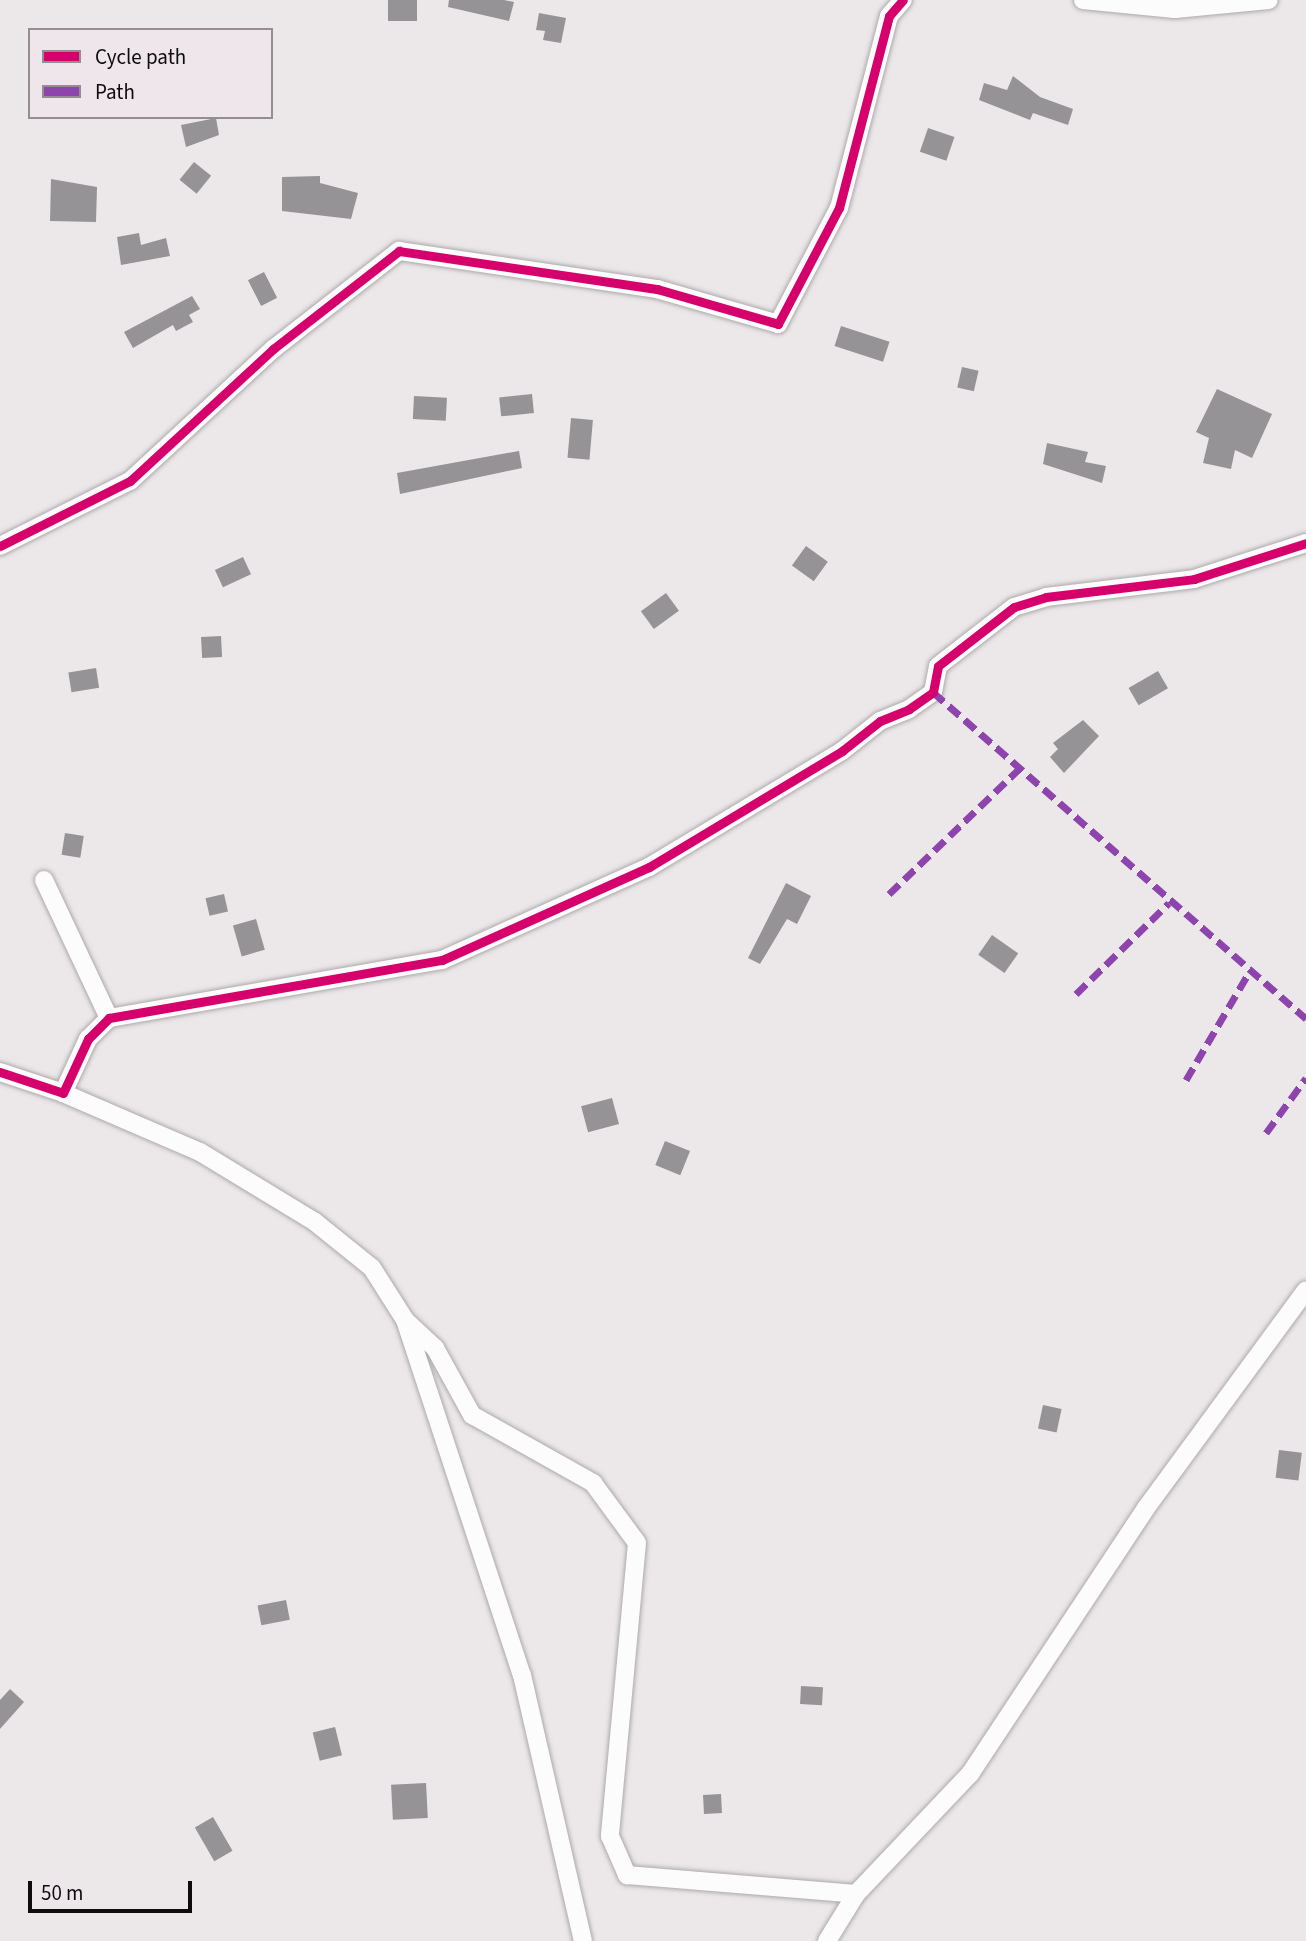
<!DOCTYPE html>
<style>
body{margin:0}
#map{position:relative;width:1306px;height:1941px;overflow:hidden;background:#ece8ea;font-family:"Source Sans 3",sans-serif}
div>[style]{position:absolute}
.building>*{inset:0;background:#959395;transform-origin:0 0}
.roads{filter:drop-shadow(0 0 2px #ada9ab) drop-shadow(0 0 2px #ada9ab)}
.street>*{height:18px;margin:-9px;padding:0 9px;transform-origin:9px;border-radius:9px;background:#fcfcfc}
.quiet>*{height:7px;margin-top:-3.5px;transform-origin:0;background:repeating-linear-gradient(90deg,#8e44ad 0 14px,transparent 0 21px)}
.cycleway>*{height:9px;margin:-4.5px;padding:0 4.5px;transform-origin:4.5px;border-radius:4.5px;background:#d6006c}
span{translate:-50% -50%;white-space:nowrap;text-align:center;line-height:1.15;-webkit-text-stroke:7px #eee6eb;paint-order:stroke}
.legend{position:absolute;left:28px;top:28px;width:245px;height:91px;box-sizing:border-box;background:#eee6eb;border:2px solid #948e92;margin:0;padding:9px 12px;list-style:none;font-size:21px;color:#0d0b0c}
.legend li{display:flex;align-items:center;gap:14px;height:35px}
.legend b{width:35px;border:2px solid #948e92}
.scale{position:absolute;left:28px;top:1881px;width:164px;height:32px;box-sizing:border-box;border:4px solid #0d0b0c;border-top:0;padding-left:9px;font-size:21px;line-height:24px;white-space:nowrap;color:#0d0b0c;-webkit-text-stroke:5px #eee6eb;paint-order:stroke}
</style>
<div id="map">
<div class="building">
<div style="left:388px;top:0;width:29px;height:21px"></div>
<div style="clip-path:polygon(449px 0,504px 0,514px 2px,509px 21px,448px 7px)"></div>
<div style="clip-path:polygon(539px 13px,566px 18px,561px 43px,543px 40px,545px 31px,536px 30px)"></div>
<div style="clip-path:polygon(1013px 76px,1040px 97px,1073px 109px,1068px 125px,1033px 113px,1030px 120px,979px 100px,984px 83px,1007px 90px)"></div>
<div style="clip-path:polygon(216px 118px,219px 135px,186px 147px,181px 125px)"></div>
<div style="left:928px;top:128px;width:28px;height:25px;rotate:19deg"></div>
<div style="left:194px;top:162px;width:22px;height:23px;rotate:39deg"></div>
<div style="clip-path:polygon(320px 176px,320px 183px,358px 193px,351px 219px,282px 211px,282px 177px)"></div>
<div style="clip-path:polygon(51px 179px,97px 187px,96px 222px,50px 221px)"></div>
<div style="clip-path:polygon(139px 233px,141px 245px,166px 238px,170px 256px,121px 265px,117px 237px)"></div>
<div style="left:264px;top:272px;width:29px;height:18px;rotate:63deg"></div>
<div style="clip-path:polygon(192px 296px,200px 309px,189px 315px,193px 322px,176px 331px,173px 325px,133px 348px,124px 332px)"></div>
<div style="left:841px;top:326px;width:51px;height:21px;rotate:18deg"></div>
<div style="left:962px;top:367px;width:17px;height:21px;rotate:13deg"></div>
<div style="clip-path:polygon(1217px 389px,1272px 414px,1252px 458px,1235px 450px,1231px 469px,1203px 463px,1209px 438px,1196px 432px)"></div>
<div style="left:532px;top:394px;width:19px;height:33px;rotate:84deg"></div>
<div style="left:414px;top:396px;width:33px;height:23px;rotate:3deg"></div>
<div style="left:571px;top:418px;width:22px;height:40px;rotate:5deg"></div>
<div style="clip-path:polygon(1047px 443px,1088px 452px,1085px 462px,1106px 466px,1102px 483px,1043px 464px)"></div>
<div style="clip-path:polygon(519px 451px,522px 468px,400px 494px,397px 473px)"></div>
<div style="left:806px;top:546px;width:27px;height:24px;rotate:36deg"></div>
<div style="left:243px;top:557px;width:19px;height:31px;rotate:65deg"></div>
<div style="left:666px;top:593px;width:22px;height:31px;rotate:54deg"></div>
<div style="left:221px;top:636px;width:21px;height:20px;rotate:87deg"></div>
<div style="left:96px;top:668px;width:20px;height:28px;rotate:81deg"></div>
<div style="left:1158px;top:671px;width:20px;height:34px;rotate:60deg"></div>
<div style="clip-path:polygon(1083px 720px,1099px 736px,1064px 773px,1050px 757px,1058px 749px,1053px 743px)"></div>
<div style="left:65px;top:833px;width:19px;height:22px;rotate:9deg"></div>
<div style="clip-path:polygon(786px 883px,811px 896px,797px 924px,787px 919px,760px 964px,748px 958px)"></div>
<div style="left:224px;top:894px;width:18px;height:19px;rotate:77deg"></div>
<div style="left:256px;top:919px;width:32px;height:24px;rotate:74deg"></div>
<div style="left:992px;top:935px;width:32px;height:24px;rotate:35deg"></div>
<div style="left:612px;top:1098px;width:27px;height:32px;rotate:75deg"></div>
<div style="left:665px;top:1141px;width:27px;height:26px;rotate:22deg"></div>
<div style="left:1043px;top:1405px;width:19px;height:24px;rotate:12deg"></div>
<div style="left:1279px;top:1450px;width:23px;height:28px;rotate:7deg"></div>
<div style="left:286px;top:1600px;width:20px;height:29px;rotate:79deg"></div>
<div style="left:801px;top:1686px;width:22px;height:18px;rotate:3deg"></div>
<div style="clip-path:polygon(10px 1689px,24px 1702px,0 1729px,0 1700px)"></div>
<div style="left:335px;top:1727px;width:29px;height:23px;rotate:76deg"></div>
<div style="left:426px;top:1783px;width:35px;height:35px;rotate:87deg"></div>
<div style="left:721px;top:1794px;width:19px;height:18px;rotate:87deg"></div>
<div style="left:213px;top:1817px;width:39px;height:21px;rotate:60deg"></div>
</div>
<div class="roads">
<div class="street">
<div style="left:1083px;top:0;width:92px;rotate:5.6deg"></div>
<div style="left:1175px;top:9px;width:94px;rotate:-5.5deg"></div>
<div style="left:0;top:546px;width:145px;rotate:-26.6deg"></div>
<div style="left:130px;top:481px;width:195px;rotate:-42.7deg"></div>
<div style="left:273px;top:349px;width:160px;rotate:-37.9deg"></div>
<div style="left:399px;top:251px;width:261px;rotate:8.4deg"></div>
<div style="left:657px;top:289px;width:126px;rotate:16.1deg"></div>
<div style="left:778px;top:324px;width:131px;rotate:-62.3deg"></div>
<div style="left:839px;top:208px;width:198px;rotate:-75.4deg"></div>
<div style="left:889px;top:16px;width:21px;rotate:-49deg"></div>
<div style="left:44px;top:880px;width:153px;rotate:64.8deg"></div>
<div style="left:0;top:1072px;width:66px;rotate:18.4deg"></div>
<div style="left:63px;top:1093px;width:60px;rotate:-65.2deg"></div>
<div style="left:88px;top:1039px;width:30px;rotate:-45deg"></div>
<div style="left:109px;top:1018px;width:338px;rotate:-9.9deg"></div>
<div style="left:442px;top:960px;width:227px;rotate:-24.2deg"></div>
<div style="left:649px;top:867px;width:225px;rotate:-31deg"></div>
<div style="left:842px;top:751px;width:48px;rotate:-38.3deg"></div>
<div style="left:880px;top:721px;width:31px;rotate:-22deg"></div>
<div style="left:909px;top:709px;width:29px;rotate:-35deg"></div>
<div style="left:933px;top:692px;width:26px;rotate:-79deg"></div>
<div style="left:938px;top:666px;width:96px;rotate:-37.8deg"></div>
<div style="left:1014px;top:607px;width:34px;rotate:-17deg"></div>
<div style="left:1046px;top:597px;width:149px;rotate:-6.9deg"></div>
<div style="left:1194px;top:579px;width:118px;rotate:-17.8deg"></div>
<div style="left:63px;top:1093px;width:149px;rotate:23.3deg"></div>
<div style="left:200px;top:1152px;width:135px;rotate:31.3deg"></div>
<div style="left:315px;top:1222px;width:73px;rotate:38.9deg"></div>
<div style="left:372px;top:1268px;width:62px;rotate:57.6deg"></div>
<div style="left:405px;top:1320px;width:374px;rotate:71.8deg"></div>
<div style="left:522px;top:1675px;width:273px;rotate:77.1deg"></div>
<div style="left:406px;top:1321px;width:40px;rotate:43deg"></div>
<div style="left:435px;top:1348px;width:77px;rotate:61.1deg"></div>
<div style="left:472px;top:1415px;width:139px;rotate:29.3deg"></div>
<div style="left:593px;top:1483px;width:74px;rotate:53.7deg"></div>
<div style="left:637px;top:1543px;width:294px;rotate:95.3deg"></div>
<div style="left:610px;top:1836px;width:43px;rotate:66.4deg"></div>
<div style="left:627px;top:1875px;width:230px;rotate:4.7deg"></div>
<div style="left:827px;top:1941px;width:55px;rotate:-58.3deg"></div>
<div style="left:856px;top:1894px;width:166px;rotate:-46.5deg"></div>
<div style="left:970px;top:1774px;width:319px;rotate:-56.5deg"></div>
<div style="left:1146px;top:1508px;width:270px;rotate:-53.7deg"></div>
</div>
</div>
<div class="quiet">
<div style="left:933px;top:692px;width:496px;rotate:41.2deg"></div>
<div style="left:889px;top:894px;width:180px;rotate:-43.9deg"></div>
<div style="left:1076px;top:994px;width:130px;rotate:-44.4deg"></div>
<div style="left:1186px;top:1080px;width:126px;rotate:-59.6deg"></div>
<div style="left:1266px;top:1133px;width:68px;rotate:-54deg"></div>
</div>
<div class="cycleway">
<div style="left:0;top:546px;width:145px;rotate:-26.6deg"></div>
<div style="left:130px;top:481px;width:195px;rotate:-42.7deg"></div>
<div style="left:273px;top:349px;width:160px;rotate:-37.9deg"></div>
<div style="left:399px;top:251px;width:261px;rotate:8.4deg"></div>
<div style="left:657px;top:289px;width:126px;rotate:16.1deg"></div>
<div style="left:778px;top:324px;width:131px;rotate:-62.3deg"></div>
<div style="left:839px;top:208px;width:198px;rotate:-75.4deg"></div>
<div style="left:889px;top:16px;width:21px;rotate:-49deg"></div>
<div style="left:0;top:1072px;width:66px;rotate:18.4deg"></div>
<div style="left:63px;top:1093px;width:60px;rotate:-65.2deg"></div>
<div style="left:88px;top:1039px;width:30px;rotate:-45deg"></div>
<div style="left:109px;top:1018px;width:338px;rotate:-9.9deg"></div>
<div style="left:442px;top:960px;width:227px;rotate:-24.2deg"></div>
<div style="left:649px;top:867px;width:225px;rotate:-31deg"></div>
<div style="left:842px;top:751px;width:48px;rotate:-38.3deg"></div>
<div style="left:880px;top:721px;width:31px;rotate:-22deg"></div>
<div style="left:909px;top:709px;width:29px;rotate:-35deg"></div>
<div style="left:933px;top:692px;width:26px;rotate:-79deg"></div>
<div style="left:938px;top:666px;width:96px;rotate:-37.8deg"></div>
<div style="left:1014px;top:607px;width:34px;rotate:-17deg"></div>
<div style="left:1046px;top:597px;width:149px;rotate:-6.9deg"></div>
<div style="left:1194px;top:579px;width:118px;rotate:-17.8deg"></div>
</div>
<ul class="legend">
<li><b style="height:9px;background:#d6006c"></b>Cycle path</li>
<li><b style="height:9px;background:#8e44ad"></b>Path</li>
</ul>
<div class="scale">50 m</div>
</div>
